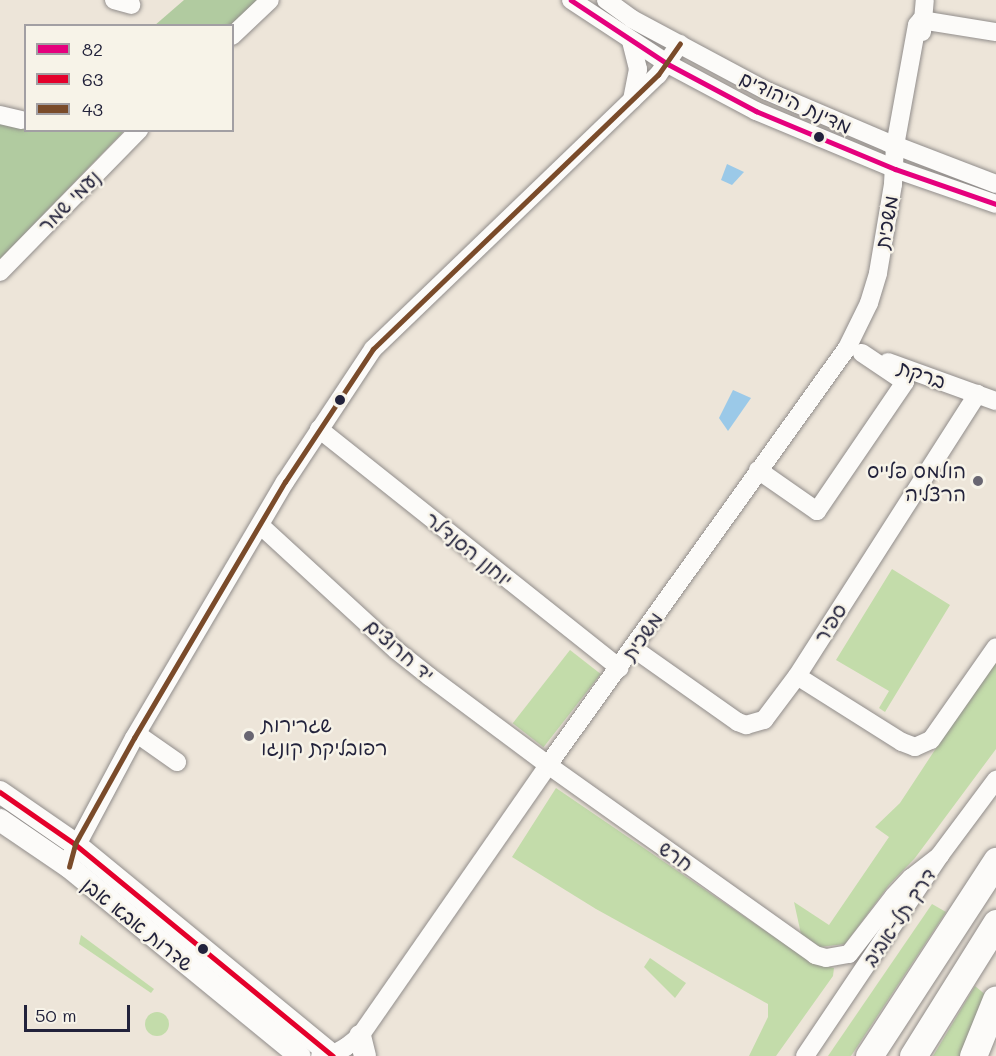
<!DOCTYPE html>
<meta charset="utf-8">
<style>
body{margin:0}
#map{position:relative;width:996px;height:1056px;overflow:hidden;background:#ede5d9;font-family:Mali,"Playpen Sans Hebrew",sans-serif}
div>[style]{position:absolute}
.green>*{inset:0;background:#c3dcaa;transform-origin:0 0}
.round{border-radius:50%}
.forest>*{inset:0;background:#b1cba0}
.water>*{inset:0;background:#9bc9e8}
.roads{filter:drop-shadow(0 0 2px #918d8b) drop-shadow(0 0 2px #918d8b)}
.minor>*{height:18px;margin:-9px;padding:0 9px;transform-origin:9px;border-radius:9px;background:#fcfbf9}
.major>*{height:22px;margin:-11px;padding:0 11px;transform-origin:11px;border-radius:11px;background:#fcfbf9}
.highway>*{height:27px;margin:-13.5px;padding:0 13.5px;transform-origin:13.5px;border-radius:13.5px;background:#fcfbf9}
.bus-1>*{height:4.5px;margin:-2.25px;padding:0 2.25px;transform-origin:2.25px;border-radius:2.25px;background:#e5007d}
.bus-2>*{height:4.5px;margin:-2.25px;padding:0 2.25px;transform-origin:2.25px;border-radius:2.25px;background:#e4002b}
.bus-3>*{height:4.5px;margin:-2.25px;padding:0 2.25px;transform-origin:2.25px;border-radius:2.25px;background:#7a4b2a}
.dots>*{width:16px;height:16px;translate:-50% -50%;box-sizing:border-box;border:3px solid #f7f3e8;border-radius:50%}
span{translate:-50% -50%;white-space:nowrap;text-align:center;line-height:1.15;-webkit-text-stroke:5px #f7f3e8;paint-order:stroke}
.street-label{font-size:20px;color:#22223b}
.poi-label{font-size:20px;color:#22223b}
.right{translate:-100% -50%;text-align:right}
.left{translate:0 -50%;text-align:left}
.legend{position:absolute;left:24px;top:24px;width:210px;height:108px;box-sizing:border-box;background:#f7f3e8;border:2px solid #a29fa3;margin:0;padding:8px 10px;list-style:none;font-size:18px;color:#22223b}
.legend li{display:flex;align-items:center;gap:12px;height:30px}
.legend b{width:30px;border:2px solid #a29fa3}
.scale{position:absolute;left:24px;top:1005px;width:106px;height:27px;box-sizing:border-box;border:3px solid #22223b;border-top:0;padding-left:8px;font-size:18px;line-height:21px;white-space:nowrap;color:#22223b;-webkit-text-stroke:4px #f7f3e8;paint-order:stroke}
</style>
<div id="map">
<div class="green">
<div style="clip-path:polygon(892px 569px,950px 605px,885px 712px,879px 708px,889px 691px,836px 660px)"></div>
<div style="left:570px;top:650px;width:39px;height:93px;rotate:38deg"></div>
<div style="clip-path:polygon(996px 657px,996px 749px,915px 858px,889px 885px,845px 944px,820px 947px,801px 934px,794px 902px,829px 925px,889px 837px,875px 827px,900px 803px)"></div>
<div style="clip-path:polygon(556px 788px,814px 964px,834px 968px,833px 976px,776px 1056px,749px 1056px,768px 1017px,768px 1004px,596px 909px,512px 857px)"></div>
<div style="clip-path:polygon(932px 904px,946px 912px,851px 1056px,828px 1056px)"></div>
<div style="clip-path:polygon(81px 935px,154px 989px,151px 993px,79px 944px)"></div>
<div style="clip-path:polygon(650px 958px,686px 983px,675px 998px,644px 967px)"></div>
<div style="clip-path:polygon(975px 986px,987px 996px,962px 1056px,933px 1056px)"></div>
<div class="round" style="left:145px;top:1012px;width:24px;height:24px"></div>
</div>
<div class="forest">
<div style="clip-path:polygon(184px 0,263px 0,232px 26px,154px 26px)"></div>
<div style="clip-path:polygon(0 123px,26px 130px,124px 131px,0 259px)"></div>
</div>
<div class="water">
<div style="clip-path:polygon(727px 164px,744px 172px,732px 185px,721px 180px)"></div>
<div style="clip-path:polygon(733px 390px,751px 398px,728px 431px,719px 418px)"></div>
</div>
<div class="roads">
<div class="minor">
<div style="left:114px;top:0;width:18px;rotate:16deg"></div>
<div style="left:571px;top:0;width:116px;rotate:33.4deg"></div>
<div style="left:668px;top:64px;width:100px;rotate:28.1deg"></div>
<div style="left:756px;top:111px;width:151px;rotate:22.6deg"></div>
<div style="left:895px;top:169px;width:107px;rotate:19.1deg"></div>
<div style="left:606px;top:0;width:32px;rotate:36deg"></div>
<div style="left:632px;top:19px;width:153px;rotate:28.1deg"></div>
<div style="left:767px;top:91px;width:133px;rotate:23.1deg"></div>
<div style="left:889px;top:143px;width:115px;rotate:21deg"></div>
<div style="left:921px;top:20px;width:76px;rotate:9.1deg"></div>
<div style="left:922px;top:32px;width:32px;rotate:-85deg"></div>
<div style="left:232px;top:36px;width:52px;rotate:-43.5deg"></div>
<div style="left:631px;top:41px;width:29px;rotate:76deg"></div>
<div style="left:638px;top:69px;width:31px;rotate:101deg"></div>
<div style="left:0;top:115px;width:22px;rotate:13deg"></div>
<div style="left:0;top:272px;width:199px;rotate:-45.6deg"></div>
<div style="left:888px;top:362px;width:115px;rotate:19.9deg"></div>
<div style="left:319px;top:429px;width:384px;rotate:38.5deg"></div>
<div style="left:758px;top:470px;width:72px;rotate:34.8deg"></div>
<div style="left:817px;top:511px;width:156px;rotate:-55.7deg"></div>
<div style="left:905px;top:382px;width:52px;rotate:-146deg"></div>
<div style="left:260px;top:525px;width:185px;rotate:42.6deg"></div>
<div style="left:396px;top:650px;width:43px;rotate:38.5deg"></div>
<div style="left:430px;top:677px;width:147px;rotate:36.7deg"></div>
<div style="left:548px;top:765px;width:328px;rotate:35.4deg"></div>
<div style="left:815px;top:955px;width:11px;rotate:15deg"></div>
<div style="left:826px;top:958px;width:23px;rotate:-10deg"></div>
<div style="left:849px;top:954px;width:73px;rotate:-52.2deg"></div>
<div style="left:894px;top:896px;width:25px;rotate:-47deg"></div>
<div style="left:911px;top:878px;width:37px;rotate:-38deg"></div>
<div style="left:633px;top:648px;width:128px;rotate:35.2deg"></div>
<div style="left:738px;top:722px;width:9px;rotate:21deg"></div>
<div style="left:746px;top:725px;width:19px;rotate:-16deg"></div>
<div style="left:764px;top:720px;width:55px;rotate:-53.1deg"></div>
<div style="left:797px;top:676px;width:335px;rotate:-57.4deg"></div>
<div style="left:797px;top:676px;width:124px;rotate:32.2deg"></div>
<div style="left:902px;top:742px;width:14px;rotate:21deg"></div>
<div style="left:915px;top:747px;width:17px;rotate:-24deg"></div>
<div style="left:931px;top:740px;width:113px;rotate:-55deg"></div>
<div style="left:137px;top:734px;width:49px;rotate:35deg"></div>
<div style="left:71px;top:856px;width:134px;rotate:-61.9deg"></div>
<div style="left:134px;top:738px;width:297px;rotate:-59.5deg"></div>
<div style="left:285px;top:482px;width:159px;rotate:-56.5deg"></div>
<div style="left:373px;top:349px;width:395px;rotate:-43.9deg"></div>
<div style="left:658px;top:75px;width:38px;rotate:-55deg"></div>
<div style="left:320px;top:1056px;width:12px;rotate:-5deg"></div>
<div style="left:332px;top:1055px;width:16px;rotate:-30deg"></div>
<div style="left:346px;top:1047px;width:18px;rotate:-38deg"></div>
<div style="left:360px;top:1036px;width:330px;rotate:-55.2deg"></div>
<div style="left:548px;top:765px;width:513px;rotate:-54.36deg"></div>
<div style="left:847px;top:348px;width:50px;rotate:-63.9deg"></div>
<div style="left:869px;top:303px;width:31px;rotate:-73deg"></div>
<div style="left:878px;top:273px;width:90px;rotate:-80.4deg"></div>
<div style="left:893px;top:184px;width:38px;rotate:-87deg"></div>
<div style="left:895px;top:146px;width:123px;rotate:-79.7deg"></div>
<div style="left:917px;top:25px;width:6px;rotate:-51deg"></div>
<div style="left:805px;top:1056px;width:242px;rotate:-56.1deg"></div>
<div style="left:940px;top:855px;width:94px;rotate:-53.3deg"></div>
</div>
<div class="major">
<div style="left:0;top:792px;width:91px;rotate:34.7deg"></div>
<div style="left:75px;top:844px;width:334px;rotate:39.4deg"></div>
<div style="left:0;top:820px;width:83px;rotate:34.3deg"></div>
<div style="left:69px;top:867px;width:298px;rotate:39.3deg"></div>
<div style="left:360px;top:1036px;width:21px;rotate:76deg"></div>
</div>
<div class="highway">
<div style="left:869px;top:1056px;width:233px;rotate:-56.9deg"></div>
<div style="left:913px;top:1056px;width:157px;rotate:-58deg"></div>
<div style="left:973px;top:1056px;width:61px;rotate:-68deg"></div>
</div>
</div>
<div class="bus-1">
<div style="left:571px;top:0;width:116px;rotate:33.4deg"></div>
<div style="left:668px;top:64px;width:100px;rotate:28.1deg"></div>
<div style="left:756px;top:111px;width:151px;rotate:22.6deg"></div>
<div style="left:895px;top:169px;width:107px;rotate:19.1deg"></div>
</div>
<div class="bus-2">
<div style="left:0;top:792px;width:91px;rotate:34.7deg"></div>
<div style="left:75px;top:844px;width:334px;rotate:39.4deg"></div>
</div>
<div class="bus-3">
<div style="left:69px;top:867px;width:24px;rotate:-75deg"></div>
<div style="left:75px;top:844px;width:121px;rotate:-60.9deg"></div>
<div style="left:134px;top:738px;width:297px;rotate:-59.5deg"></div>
<div style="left:285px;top:482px;width:159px;rotate:-56.5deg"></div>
<div style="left:373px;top:349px;width:395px;rotate:-43.9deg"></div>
<div style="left:658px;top:75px;width:38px;rotate:-55deg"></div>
</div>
<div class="dots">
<div style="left:819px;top:137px;background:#22223b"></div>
<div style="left:340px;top:400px;background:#22223b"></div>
<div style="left:978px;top:481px;background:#696672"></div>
<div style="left:249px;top:736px;background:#696672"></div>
<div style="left:203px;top:949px;background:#22223b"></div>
</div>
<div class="street-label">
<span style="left:796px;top:102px;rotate:25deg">מדינת היהודים</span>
<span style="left:69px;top:201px;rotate:-45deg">נעמי שמר</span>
<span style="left:886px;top:222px;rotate:-80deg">משכית</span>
<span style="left:922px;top:374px;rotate:19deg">ברקת</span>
<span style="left:469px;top:549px;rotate:39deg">יוחנן הסנדלר</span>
<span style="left:830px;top:623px;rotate:-58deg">ספיר</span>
<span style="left:642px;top:636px;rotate:-55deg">משכית</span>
<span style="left:400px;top:650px;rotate:41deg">יד חרוצים</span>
<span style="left:676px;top:856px;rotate:35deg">חרש</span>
<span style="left:899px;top:917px;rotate:-56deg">דרך תל-אביב</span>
<span style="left:138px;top:924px;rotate:39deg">שדרות אבא אבן</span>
</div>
<div class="poi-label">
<span class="right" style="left:966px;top:482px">הולמס פלייס<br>הרצליה</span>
<span class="left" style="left:261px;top:736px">שגרירות<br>רפובליקת קונגו</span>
</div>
<ul class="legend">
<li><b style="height:8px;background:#e5007d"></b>82</li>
<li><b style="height:8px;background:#e4002b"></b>63</li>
<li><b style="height:8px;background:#7a4b2a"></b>43</li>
</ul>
<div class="scale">50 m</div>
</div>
